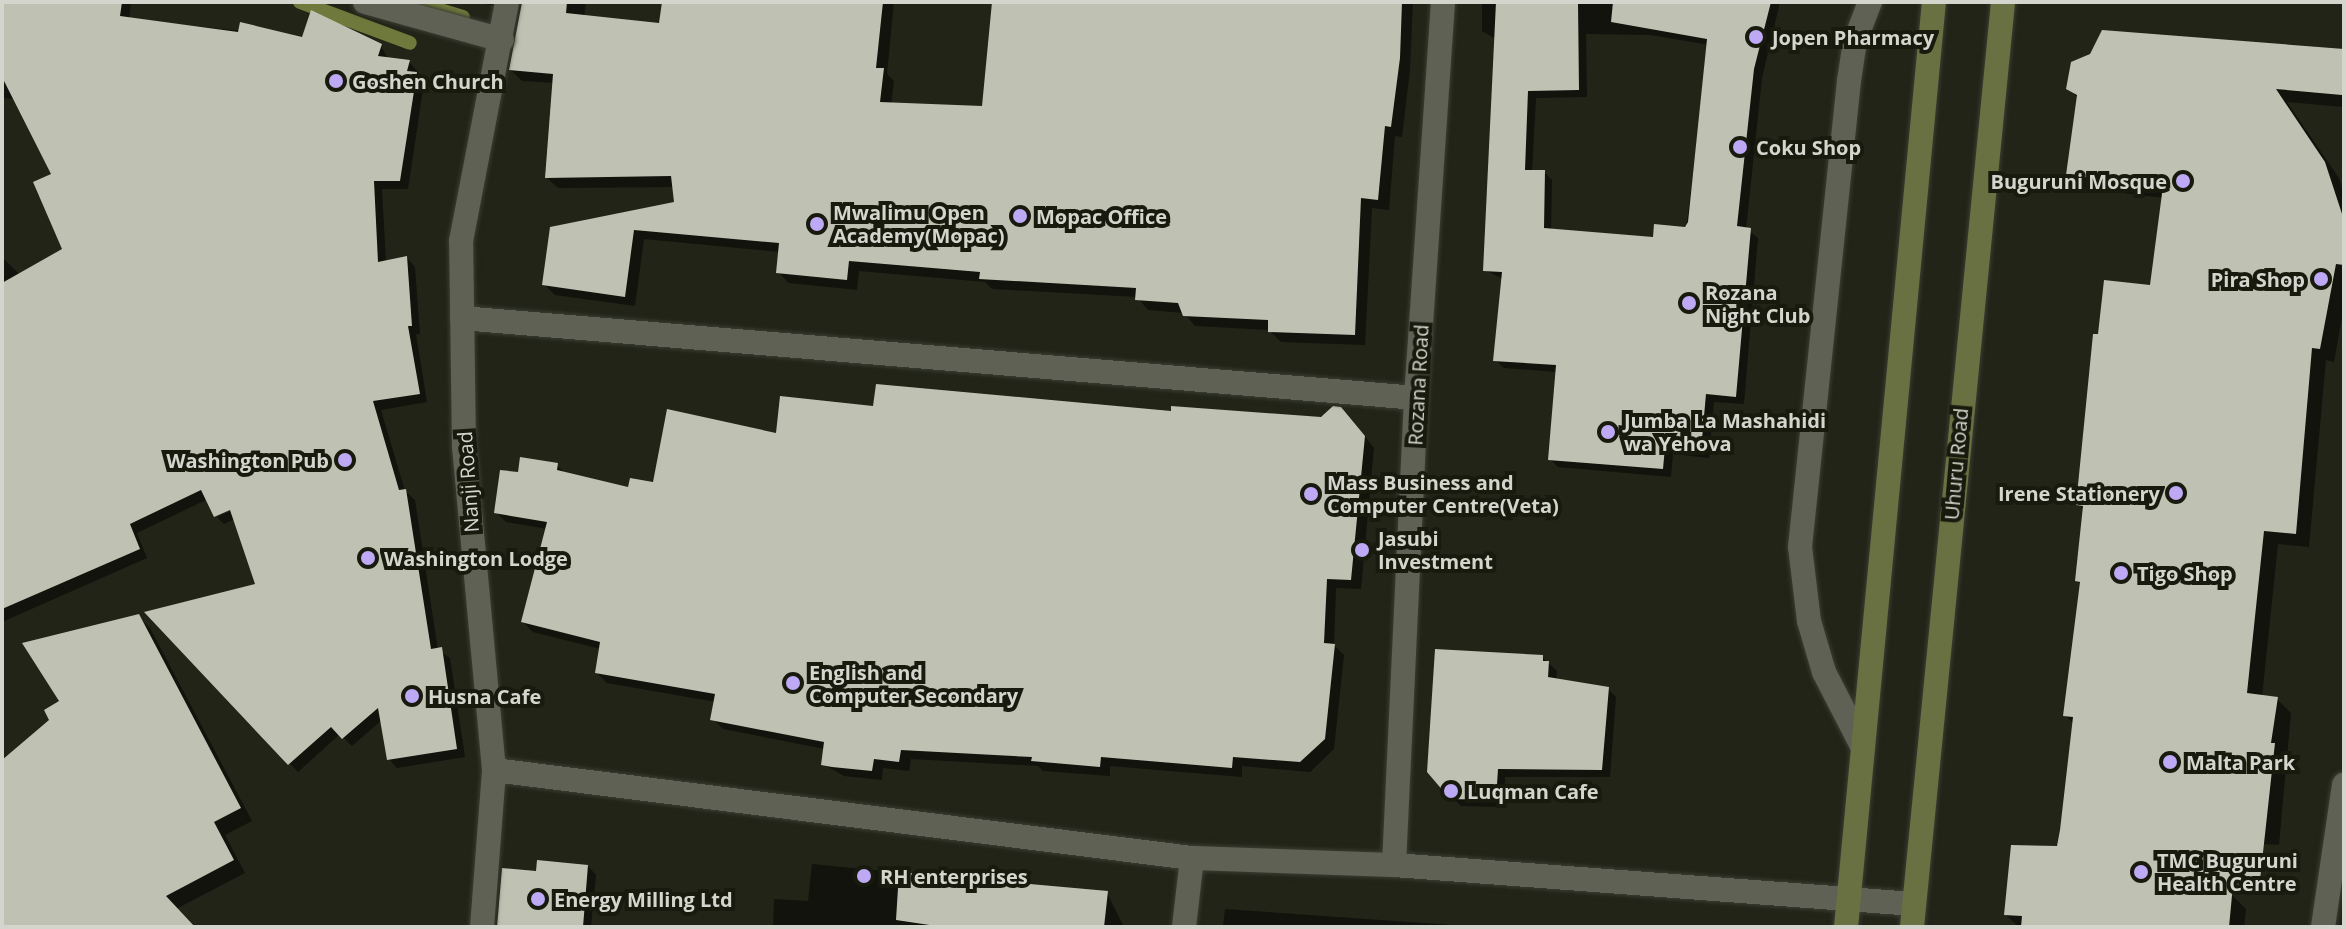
<!DOCTYPE html>
<style>
body{margin:0}
#map{position:relative;width:2346px;height:929px;overflow:hidden;background:#212417;font-family:"Open Sans",sans-serif}
div>[style]{position:absolute}
.shadow>*{inset:0;background:#0007}
.stream>*{height:14px;margin:-7px;padding:0 7px;transform-origin:7px;border-radius:7px;background:#6e793b}
.building>*{inset:0;background:#bfc2b2}
.roads{filter:drop-shadow(0 0 2px #3b3d33) drop-shadow(0 0 2px #3b3d33)}
.lane>*{height:24px;margin:-12px;padding:0 12px;transform-origin:12px;border-radius:12px;background:#5e6153}
.street>*{height:24px;margin:-12px;padding:0 12px;transform-origin:12px;border-radius:12px;background:#5e6153}
.secondary>*{height:24px;margin:-12px;padding:0 12px;transform-origin:12px;border-radius:12px;background:#697042}
.dots>*{width:22px;height:22px;translate:-50% -50%;box-sizing:border-box;border:4px solid #181a0e;border-radius:50%}
span{translate:-50% -50%;white-space:nowrap;text-align:center;line-height:1.15;-webkit-text-stroke:8px #181a0e;paint-order:stroke}
.poi-label{font-size:20px;color:#d4d6cd;font-weight:700}
.left{translate:0 -50%;text-align:left}
.right{translate:-100% -50%;text-align:right}
.street-label{font-size:20px;color:#d4d6cd}
.frame{position:absolute;inset:0;border:4px solid #d4d6cd;pointer-events:none}
</style>
<div id="map">
<div class="shadow">
<div style="clip-path:polygon(2px 2px,131px 2px,129px 19px,381px 46px,388px 59px,409px 62px,417px 71px,424px 83px,408px 189px,382px 189px,386px 263px,407px 258px,415px 267px,420px 334px,416px 334px,427px 402px,381px 410px,405px 491px,415px 500px,438px 650px,450px 658px,465px 757px,397px 768px,389px 759px,382px 720px,352px 746px,340px 734px,298px 772px,148px 613px,258px 585px,235px 519px,224px 524px,217px 517px,240px 507px,208px 499px,137px 533px,147px 558px,2px 622px,2px 257px,117px 371px,54px 175px,15px 99px,2px 98px)"></div>
<div style="clip-path:polygon(476px 2px,510px 2px,504px 8px)"></div>
<div style="clip-path:polygon(523px 2px,586px 2px,584px 17px,661px 25px,664px 2px,894px 2px,887px 74px,894px 81px,891px 105px,984px 108px,994px 2px,1413px 2px,1410px 70px,1402px 137px,1395px 136px,1389px 210px,1372px 208px,1365px 345px,1281px 342px,1269px 330px,1195px 326px,1184px 313px,1148px 310px,1137px 297px,992px 289px,985px 282px,859px 271px,857px 290px,789px 283px,778px 272px,780px 252px,644px 239px,635px 306px,555px 295px,544px 284px,676px 203px,674px 187px,558px 188px,547px 178px,555px 83px,522px 81px,511px 70px)"></div>
<div style="clip-path:polygon(evenodd,1482px 2px,1780px 2px,1762px 78px,1746px 229px,1758px 238px,1744px 404px,1714px 402px,1709px 458px,1673px 454px,1671px 477px,1558px 467px,1550px 459px,1557px 372px,1504px 368px,1495px 360px,1503px 279px,1485px 270px,1496px 39px,1482px 31px,1482px 2px,1586px 34px,1651px 35px,1709px 45px,1686px 229px,1655px 239px,1551px 231px,1552px 180px,1544px 172px,1532px 172px,1536px 98px,1587px 97px,1586px 34px)"></div>
<div style="clip-path:polygon(2103px 32px,2344px 51px,2344px 107px,2287px 102px,2339px 178px,2344px 195px,2344px 306px,2334px 362px,2326px 360px,2309px 547px,2278px 544px,2262px 697px,2277px 699px,2291px 713px,2279px 845px,2153px 837px,2232px 895px,2246px 909px,2244px 927px,2019px 927px,2006px 915px,2058px 848px,2074px 724px,2065px 715px,2082px 585px,2077px 581px,2084px 510px,2078px 504px,2152px 287px,2164px 198px,2082px 188px,2068px 174px,2078px 98px,2068px 88px)"></div>
<div style="clip-path:polygon(875px 409px,1351px 419px,1374px 448px,1361px 589px,1336px 588px,1334px 645px,1344px 655px,1334px 749px,1310px 772px,1242px 766px,1242px 777px,1110px 766px,1110px 776px,1043px 771px,1038px 766px,911px 759px,909px 771px,883px 768px,882px 780px,844px 776px,823px 764px,825px 749px,723px 729px,713px 719px,716px 702px,607px 683px,597px 673px,601px 649px,533px 632px,523px 622px,547px 529px,506px 522px,496px 512px,520px 475px,557px 465px,566px 474px,630px 490px,778px 435px)"></div>
<div style="clip-path:polygon(138px 616px,150px 628px,252px 821px,225px 835px,245px 873px,176px 909px,193px 927px,2px 927px,2px 763px,52px 720px,62px 702px)"></div>
<div style="clip-path:polygon(1542px 657px,1557px 671px,1556px 681px,1608px 689px,1616px 697px,1610px 777px,1505px 777px,1504px 807px,1461px 806px,1452px 797px)"></div>
<div style="clip-path:polygon(812px 864px,1107px 893px,1124px 927px,773px 927px,774px 899px,808px 901px)"></div>
<div style="clip-path:polygon(588px 866px,596px 875px,591px 927px,499px 927px,538px 873px)"></div>
<div style="clip-path:polygon(1225px 909px,1481px 927px,1223px 927px)"></div>
</div>
<div class="stream">
<div style="left:300px;top:2px;width:117px;rotate:20.4deg"></div>
<div style="left:414px;top:2px;width:51px;rotate:17deg"></div>
</div>
<div class="building">
<div style="clip-path:polygon(2px 2px,122px 2px,120px 16px,238px 32px,240px 22px,302px 37px,311px 10px,382px 44px,378px 56px,410px 60px,407px 71px,417px 72px,400px 181px,374px 181px,378px 262px,407px 256px,412px 326px,408px 326px,420px 394px,373px 401px,399px 490px,406px 489px,431px 649px,442px 647px,457px 749px,387px 760px,378px 708px,342px 739px,331px 727px,288px 765px,144px 612px,255px 584px,230px 510px,214px 517px,201px 490px,130px 524px,140px 549px,2px 609px,2px 283px,62px 249px,33px 182px,51px 174px,2px 77px)"></div>
<div style="clip-path:polygon(522px 2px,567px 2px,566px 13px,659px 23px,662px 2px,883px 2px,876px 68px,884px 68px,880px 102px,982px 106px,992px 2px,1402px 2px,1400px 58px,1391px 127px,1385px 126px,1378px 200px,1361px 198px,1355px 335px,1268px 332px,1268px 320px,1183px 316px,1178px 303px,1135px 300px,1136px 288px,979px 279px,980px 272px,849px 261px,847px 280px,776px 273px,779px 243px,634px 230px,625px 297px,542px 285px,550px 227px,674px 202px,671px 176px,545px 178px,553px 74px,509px 70px)"></div>
<div style="clip-path:polygon(1496px 2px,1578px 2px,1579px 90px,1528px 91px,1525px 170px,1545px 170px,1544px 228px,1653px 237px,1654px 224px,1685px 227px,1688px 222px,1707px 39px,1611px 22px,1613px 2px,1771px 2px,1754px 69px,1737px 226px,1751px 228px,1736px 397px,1706px 394px,1701px 450px,1665px 447px,1663px 469px,1548px 460px,1556px 365px,1493px 361px,1502px 272px,1483px 271px)"></div>
<div style="clip-path:polygon(2102px 30px,2344px 49px,2342px 95px,2276px 89px,2325px 162px,2344px 220px,2344px 265px,2336px 264px,2320px 349px,2312px 348px,2296px 534px,2264px 531px,2247px 693px,2278px 697px,2271px 743px,2275px 743px,2260px 880px,2256px 880px,2255px 888px,2233px 885px,2229px 927px,2021px 927px,2022px 916px,2004px 915px,2011px 845px,2057px 846px,2060px 830px,2073px 717px,2063px 716px,2080px 582px,2075px 581px,2083px 506px,2076px 505px,2093px 334px,2098px 334px,2104px 280px,2150px 285px,2163px 186px,2066px 175px,2077px 95px,2066px 89px,2071px 62px,2090px 54px)"></div>
<div style="clip-path:polygon(876px 384px,1171px 411px,1171px 406px,1321px 417px,1333px 406px,1341px 407px,1365px 436px,1351px 580px,1327px 579px,1324px 643px,1335px 644px,1325px 739px,1300px 762px,1233px 757px,1232px 768px,1101px 757px,1100px 767px,1031px 761px,1032px 757px,901px 750px,899px 762px,874px 759px,872px 771px,832px 767px,821px 765px,824px 742px,710px 720px,715px 694px,595px 673px,600px 642px,521px 622px,547px 522px,494px 513px,500px 470px,518px 472px,520px 457px,558px 463px,557px 470px,628px 487px,630px 478px,653px 482px,667px 409px,776px 433px,780px 396px,873px 406px)"></div>
<div style="clip-path:polygon(139px 614px,241px 808px,214px 822px,234px 860px,166px 896px,195px 927px,2px 927px,2px 760px,49px 720px,44px 710px,59px 701px,22px 643px)"></div>
<div style="clip-path:polygon(1435px 649px,1543px 655px,1543px 661px,1549px 661px,1548px 677px,1609px 687px,1602px 770px,1498px 769px,1496px 800px,1450px 799px,1427px 772px)"></div>
<div style="clip-path:polygon(537px 860px,588px 865px,583px 927px,497px 927px,502px 868px,536px 871px)"></div>
<div style="clip-path:polygon(899px 872px,1108px 891px,1104px 927px,943px 927px,896px 920px)"></div>
</div>
<div class="roads">
<div class="lane">
<div style="left:1862px;top:746px;width:83px;rotate:-117.2deg"></div>
<div style="left:1824px;top:672px;width:53px;rotate:-106.4deg"></div>
<div style="left:1809px;top:621px;width:75px;rotate:-96.9deg"></div>
<div style="left:1800px;top:547px;width:469px;rotate:-84deg"></div>
<div style="left:1849px;top:81px;width:40px;rotate:-81.5deg"></div>
<div style="left:1855px;top:41px;width:42px;rotate:-69deg"></div>
<div style="left:1184px;top:927px;width:69px;rotate:-83.4deg"></div>
</div>
<div class="street">
<div style="left:365px;top:2px;width:142px;rotate:15.5deg"></div>
<div style="left:462px;top:318px;width:957px;rotate:4.79deg"></div>
<div style="left:494px;top:770px;width:704px;rotate:7.19deg"></div>
<div style="left:1192px;top:858px;width:202px;rotate:2deg"></div>
<div style="left:1394px;top:865px;width:521px;rotate:4.29deg"></div>
<div style="left:1394px;top:865px;width:468px;rotate:-87.3deg"></div>
<div style="left:1416px;top:398px;width:397px;rotate:-86.1deg"></div>
<div style="left:482px;top:927px;width:157px;rotate:-85.6deg"></div>
<div style="left:494px;top:770px;width:324px;rotate:-95.3deg"></div>
<div style="left:464px;top:447px;width:206px;rotate:-90.8deg"></div>
<div style="left:461px;top:241px;width:243px;rotate:-79.1deg"></div>
<div style="left:2323px;top:927px;width:144px;rotate:-81.6deg"></div>
</div>
<div class="secondary">
<div style="left:1846px;top:927px;width:929px;rotate:-84.57deg"></div>
<div style="left:1912px;top:927px;width:929px;rotate:-84.38deg"></div>
</div>
</div>
<div class="dots">
<div style="left:1756px;top:37px;background:#bea9f4"></div>
<div style="left:336px;top:81px;background:#bea9f4"></div>
<div style="left:1740px;top:147px;background:#bea9f4"></div>
<div style="left:2183px;top:181px;background:#bea9f4"></div>
<div style="left:1020px;top:216px;background:#bea9f4"></div>
<div style="left:817px;top:224px;background:#bea9f4"></div>
<div style="left:2321px;top:279px;background:#bea9f4"></div>
<div style="left:1689px;top:303px;background:#bea9f4"></div>
<div style="left:1608px;top:432px;background:#bea9f4"></div>
<div style="left:345px;top:460px;background:#bea9f4"></div>
<div style="left:2176px;top:493px;background:#bea9f4"></div>
<div style="left:1311px;top:494px;background:#bea9f4"></div>
<div style="left:1362px;top:550px;background:#bea9f4"></div>
<div style="left:368px;top:558px;background:#bea9f4"></div>
<div style="left:2121px;top:573px;background:#bea9f4"></div>
<div style="left:793px;top:683px;background:#bea9f4"></div>
<div style="left:412px;top:696px;background:#bea9f4"></div>
<div style="left:2170px;top:762px;background:#bea9f4"></div>
<div style="left:1451px;top:791px;background:#bea9f4"></div>
<div style="left:2141px;top:872px;background:#bea9f4"></div>
<div style="left:864px;top:876px;background:#bea9f4"></div>
<div style="left:538px;top:899px;background:#bea9f4"></div>
</div>
<div class="poi-label">
<span class="left" style="left:1772px;top:37px">Jopen Pharmacy</span>
<span class="left" style="left:352px;top:81px">Goshen Church</span>
<span class="left" style="left:1756px;top:147px">Coku Shop</span>
<span class="right" style="left:2167px;top:181px">Buguruni Mosque</span>
<span class="left" style="left:833px;top:224px">Mwalimu Open<br>Academy(Mopac)</span>
<span class="left" style="left:1036px;top:216px">Mopac Office</span>
<span class="right" style="left:2305px;top:279px">Pira Shop</span>
<span class="left" style="left:1705px;top:304px">Rozana<br>Night Club</span>
<span class="left" style="left:1624px;top:432px">Jumba La Mashahidi<br>wa Yehova</span>
<span class="right" style="left:329px;top:460px">Washington Pub</span>
<span class="left" style="left:1327px;top:494px">Mass Business and<br>Computer Centre(Veta)</span>
<span class="right" style="left:2160px;top:493px">Irene Stationery</span>
<span class="left" style="left:1378px;top:550px">Jasubi<br>Investment</span>
<span class="left" style="left:384px;top:558px">Washington Lodge</span>
<span class="left" style="left:2137px;top:573px">Tigo Shop</span>
<span class="left" style="left:809px;top:684px">English and<br>Computer Secondary</span>
<span class="left" style="left:428px;top:696px">Husna Cafe</span>
<span class="left" style="left:2186px;top:762px">Malta Park</span>
<span class="left" style="left:1467px;top:791px">Luqman Cafe</span>
<span class="left" style="left:2157px;top:872px">TMC Buguruni<br>Health Centre</span>
<span class="left" style="left:880px;top:876px">RH enterprises</span>
<span class="left" style="left:554px;top:899px">Energy Milling Ltd</span>
</div>
<div class="street-label">
<span style="left:1418px;top:385px;rotate:-87deg">Rozana Road</span>
<span style="left:1956px;top:464px;rotate:-85deg">Uhuru Road</span>
<span style="left:468px;top:482px;rotate:-94deg">Nanji Road</span>
</div>
<div class="frame"></div>
</div>
